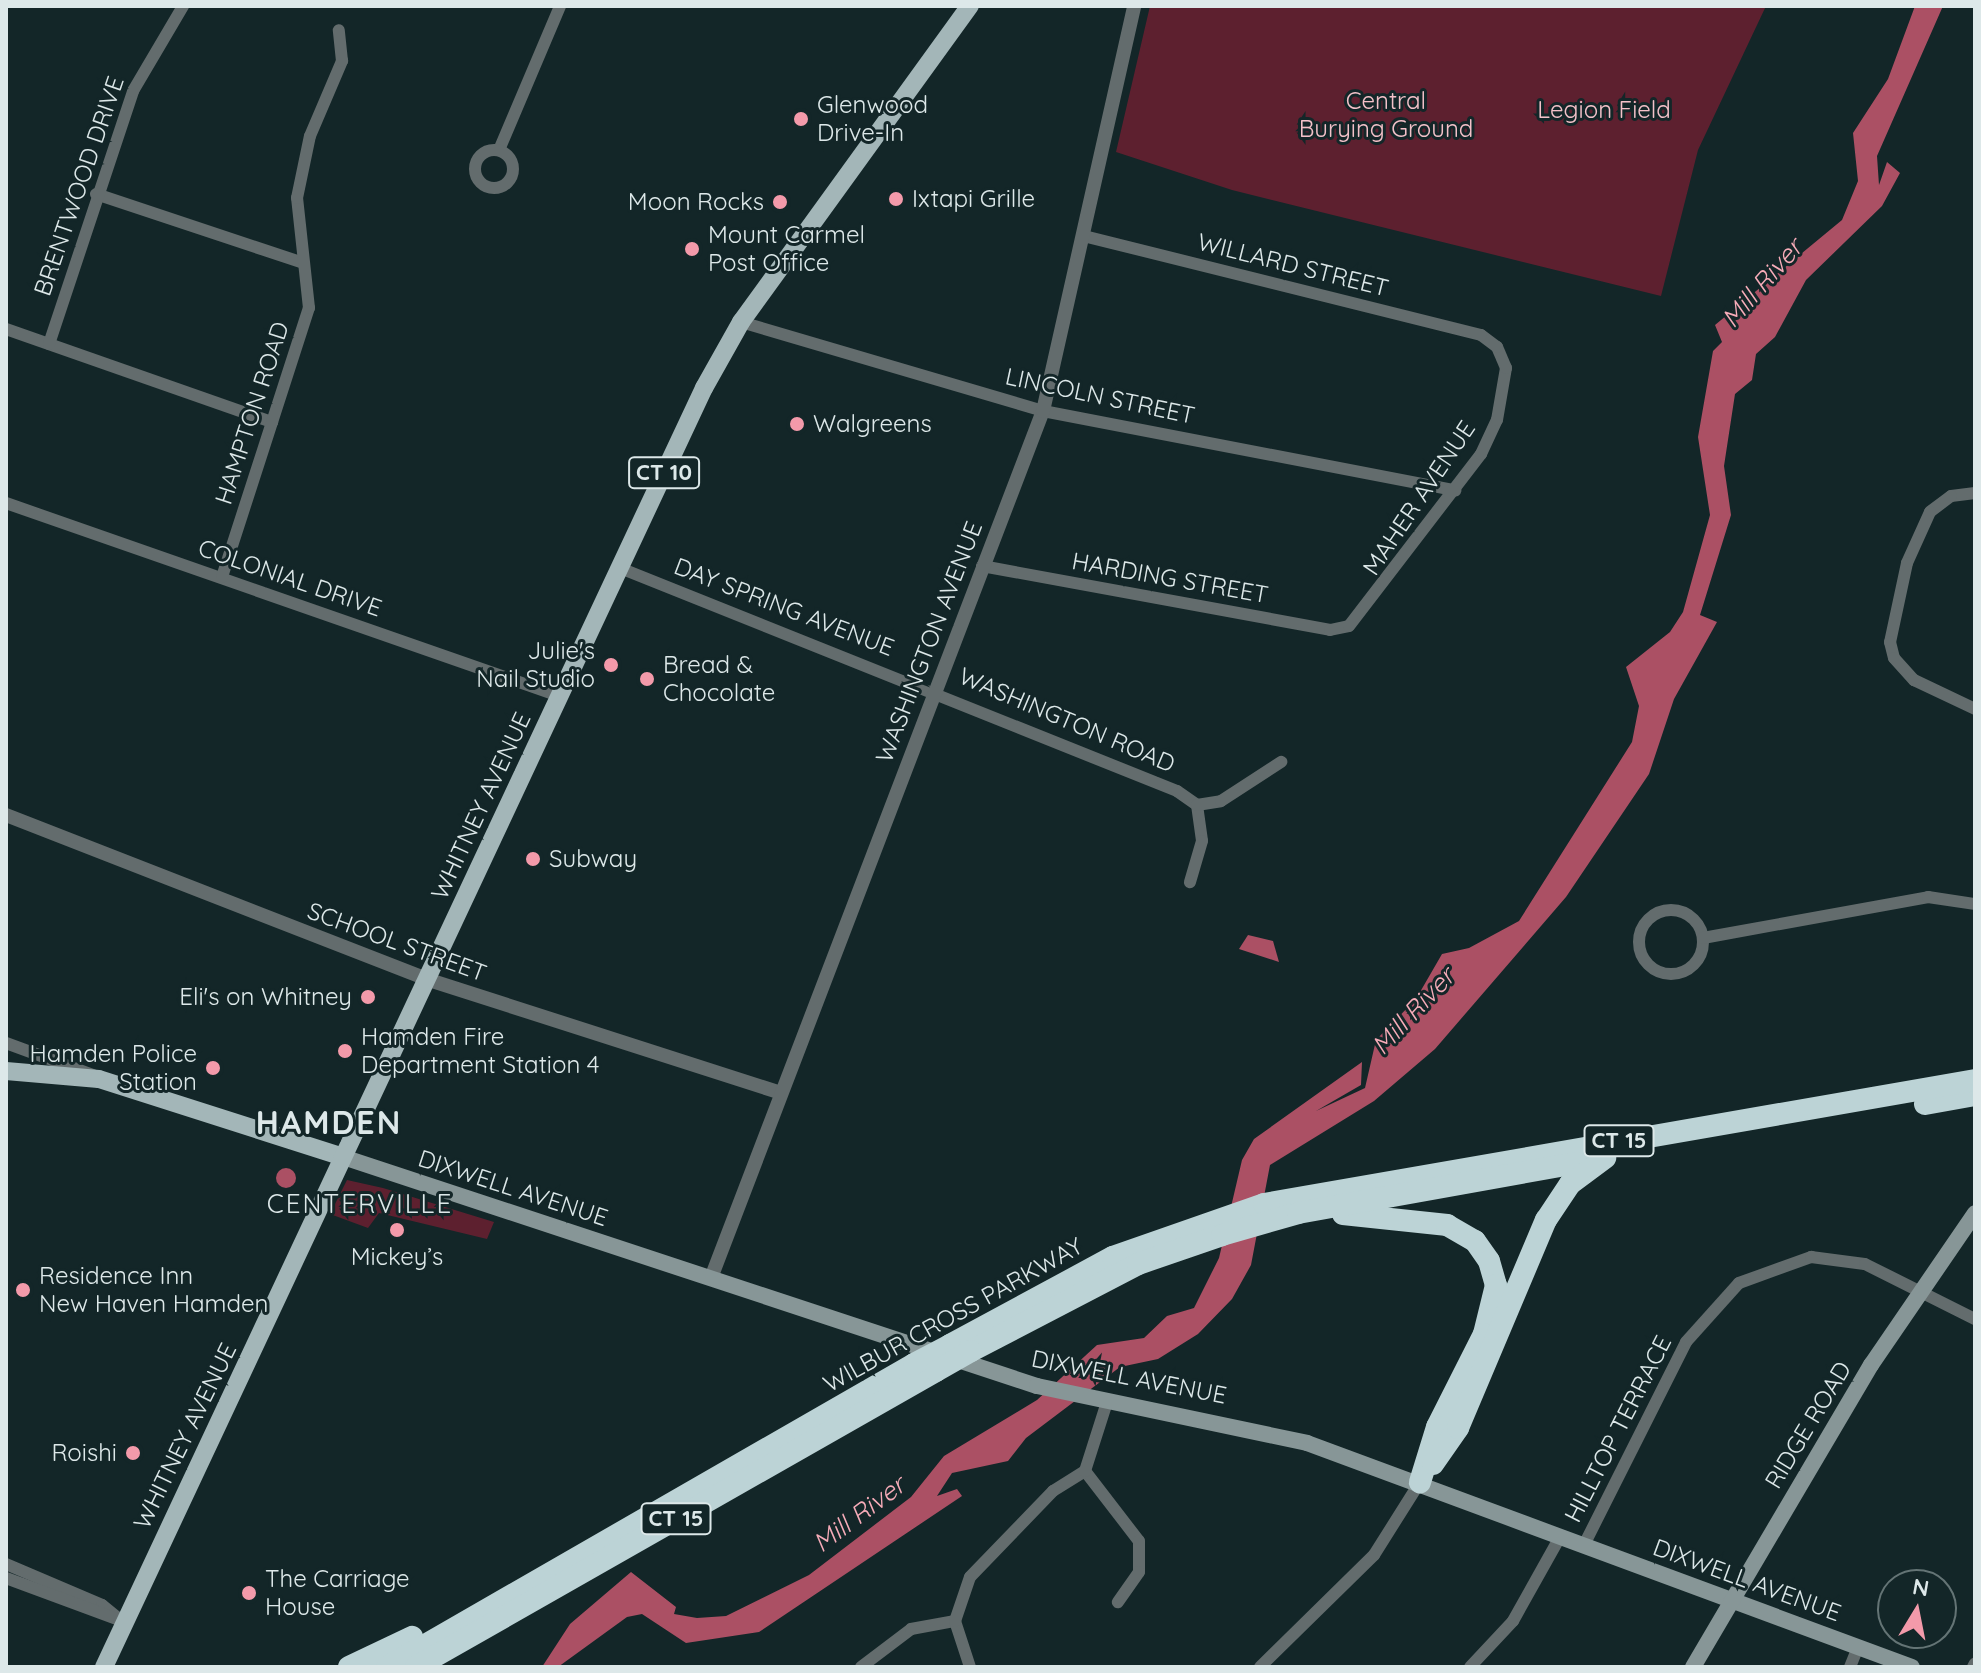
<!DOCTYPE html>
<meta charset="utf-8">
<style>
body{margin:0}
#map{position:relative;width:1981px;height:1673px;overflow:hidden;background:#132628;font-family:Quicksand,sans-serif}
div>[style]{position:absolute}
.green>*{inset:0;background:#5d202f}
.water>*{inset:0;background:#ab5064}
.round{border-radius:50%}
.minor>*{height:12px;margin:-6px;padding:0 6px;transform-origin:6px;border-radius:6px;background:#636c6d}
.minor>.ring{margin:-6px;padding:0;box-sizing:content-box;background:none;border:12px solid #636c6d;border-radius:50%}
.tertiary>*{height:14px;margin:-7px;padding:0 7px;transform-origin:7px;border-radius:7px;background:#636c6d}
.secondary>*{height:16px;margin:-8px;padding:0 8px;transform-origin:8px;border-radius:8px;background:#879697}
.primary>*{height:18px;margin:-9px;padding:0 9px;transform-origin:9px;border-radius:9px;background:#a3b6b8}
.motorway>*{height:22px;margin:-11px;padding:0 11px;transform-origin:11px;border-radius:11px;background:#bcd3d6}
.motorway-bridge>*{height:22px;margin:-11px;padding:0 11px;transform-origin:11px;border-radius:11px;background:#bcd3d6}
.dots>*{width:22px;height:22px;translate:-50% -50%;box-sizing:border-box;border:4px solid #132628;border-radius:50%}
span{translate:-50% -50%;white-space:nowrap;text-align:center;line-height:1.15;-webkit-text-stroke:6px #132628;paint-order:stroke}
.shield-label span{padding:2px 6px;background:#132628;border:2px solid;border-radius:6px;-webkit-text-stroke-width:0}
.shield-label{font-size:22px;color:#dde8e9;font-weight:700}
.park-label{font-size:24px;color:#f4c1c9}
.poi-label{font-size:24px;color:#dde8e9}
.left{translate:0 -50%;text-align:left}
.right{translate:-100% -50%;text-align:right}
.street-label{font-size:24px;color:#dde8e9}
.water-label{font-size:26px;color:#f7acb9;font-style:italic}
.neighbourhood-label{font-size:26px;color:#dde8e9;letter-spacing:2px}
.district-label{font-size:32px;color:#dde8e9;font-weight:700;letter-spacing:2px}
.frame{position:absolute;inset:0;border:8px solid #dde8e9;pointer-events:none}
.north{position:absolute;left:1877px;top:1569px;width:80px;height:80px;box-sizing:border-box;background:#132628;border:2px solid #647475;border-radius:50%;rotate:10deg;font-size:22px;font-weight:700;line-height:32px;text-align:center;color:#dde8e9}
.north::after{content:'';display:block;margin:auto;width:28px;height:36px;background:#f39aaa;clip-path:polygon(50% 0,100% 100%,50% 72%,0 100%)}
</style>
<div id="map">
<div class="green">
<div style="clip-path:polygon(1150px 6px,1766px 6px,1698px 150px,1661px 296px,1232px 190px,1116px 152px)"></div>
<div style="clip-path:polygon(347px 1180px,383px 1188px,494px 1222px,487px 1239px,379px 1213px,368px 1228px,330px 1214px)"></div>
</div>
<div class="water">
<div style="clip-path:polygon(1915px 6px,1943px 6px,1877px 156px,1879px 185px,1887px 162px,1900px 173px,1882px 206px,1806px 280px,1775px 337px,1756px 354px,1752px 380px,1735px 394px,1724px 466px,1731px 515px,1700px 615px,1717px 622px,1674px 699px,1649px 774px,1566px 897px,1435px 1049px,1374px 1101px,1270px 1165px,1251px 1265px,1232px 1299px,1198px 1334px,1158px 1359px,1120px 1367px,1026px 1438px,1008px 1461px,952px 1473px,937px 1496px,957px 1489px,962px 1496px,759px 1632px,686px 1643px,642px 1614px,627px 1617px,558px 1667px,542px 1667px,570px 1624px,631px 1572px,676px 1607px,674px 1614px,697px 1618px,726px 1616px,809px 1575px,911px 1497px,944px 1456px,1037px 1400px,1097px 1345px,1144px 1338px,1167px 1316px,1194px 1308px,1219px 1258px,1242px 1160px,1254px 1139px,1362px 1062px,1361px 1085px,1316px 1111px,1365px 1088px,1376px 1040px,1416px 999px,1442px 954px,1469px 948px,1519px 921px,1632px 742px,1639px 706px,1626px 667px,1670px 632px,1683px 612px,1710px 515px,1698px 437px,1713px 351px,1722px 342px,1715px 325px,1842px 220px,1858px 181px,1853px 133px,1888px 79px)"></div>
<div style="clip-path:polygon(1248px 935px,1273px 941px,1279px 962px,1239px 949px)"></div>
<div class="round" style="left:276px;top:1168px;width:20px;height:20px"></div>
</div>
<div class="minor">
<div style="left:499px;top:150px;width:156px;rotate:-67deg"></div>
<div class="ring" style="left:475px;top:150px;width:26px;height:26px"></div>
<div style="left:96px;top:194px;width:215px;rotate:18.4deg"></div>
<div style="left:741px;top:322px;width:315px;rotate:16.4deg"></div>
<div style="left:1043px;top:411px;width:420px;rotate:10.9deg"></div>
<div style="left:6px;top:329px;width:282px;rotate:19.3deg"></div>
<div style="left:49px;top:344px;width:267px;rotate:-71.6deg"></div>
<div style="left:133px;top:91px;width:99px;rotate:-59.5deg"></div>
<div style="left:1975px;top:493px;width:24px;rotate:173deg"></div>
<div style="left:1951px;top:496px;width:26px;rotate:143deg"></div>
<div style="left:1930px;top:512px;width:56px;rotate:114.3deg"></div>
<div style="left:1907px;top:563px;width:81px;rotate:102.1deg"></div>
<div style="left:1890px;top:642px;width:16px;rotate:76deg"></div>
<div style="left:1894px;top:658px;width:30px;rotate:48deg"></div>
<div style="left:1914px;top:680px;width:68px;rotate:25.4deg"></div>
<div style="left:6px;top:503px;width:586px;rotate:19.24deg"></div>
<div style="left:982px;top:566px;width:354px;rotate:10.4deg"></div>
<div style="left:1330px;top:630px;width:19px;rotate:-12deg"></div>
<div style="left:1349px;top:626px;width:217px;rotate:-52.5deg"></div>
<div style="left:1481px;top:454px;width:38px;rotate:-65deg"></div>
<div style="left:1497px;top:420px;width:53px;rotate:-80.2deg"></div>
<div style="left:1506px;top:368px;width:23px;rotate:-113deg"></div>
<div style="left:1497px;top:347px;width:20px;rotate:-143deg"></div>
<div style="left:1481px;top:335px;width:410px;rotate:-166deg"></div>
<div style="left:620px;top:568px;width:600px;rotate:21.82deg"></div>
<div style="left:1177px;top:791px;width:24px;rotate:35deg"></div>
<div style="left:1197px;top:805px;width:36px;rotate:82deg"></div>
<div style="left:1202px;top:841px;width:43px;rotate:106.3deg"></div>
<div style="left:222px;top:577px;width:283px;rotate:-72.1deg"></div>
<div style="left:309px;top:308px;width:111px;rotate:-96.2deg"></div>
<div style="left:297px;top:198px;width:63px;rotate:-78.2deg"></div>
<div style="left:310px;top:136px;width:82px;rotate:-66.9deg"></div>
<div style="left:342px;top:61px;width:31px;rotate:-96deg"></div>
<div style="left:1197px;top:805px;width:24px;rotate:-9deg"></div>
<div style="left:1221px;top:801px;width:72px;rotate:-33deg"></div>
<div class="ring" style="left:1639px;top:910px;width:52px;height:52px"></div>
<div style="left:1703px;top:938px;width:229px;rotate:-10.3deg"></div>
<div style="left:1928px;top:897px;width:48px;rotate:8.5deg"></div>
<div style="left:6px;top:1043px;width:93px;rotate:20.2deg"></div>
<div style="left:1085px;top:1471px;width:88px;rotate:52.4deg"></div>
<div style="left:1139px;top:1541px;width:31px;rotate:90deg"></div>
<div style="left:1139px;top:1572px;width:37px;rotate:125deg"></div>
<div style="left:1584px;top:1545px;width:227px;rotate:-63.3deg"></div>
<div style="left:1686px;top:1342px;width:79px;rotate:-48.1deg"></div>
<div style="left:1739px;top:1283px;width:77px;rotate:-19.9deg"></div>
<div style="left:1811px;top:1257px;width:54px;rotate:7.4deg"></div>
<div style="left:1865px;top:1264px;width:123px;rotate:26.6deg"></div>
<div style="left:6px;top:1564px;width:104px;rotate:23.1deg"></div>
<div style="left:102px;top:1605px;width:26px;rotate:39deg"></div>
<div style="left:6px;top:1578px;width:124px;rotate:20.3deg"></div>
<div style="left:861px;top:1667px;width:63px;rotate:-37.2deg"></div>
<div style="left:911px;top:1629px;width:45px;rotate:-10.3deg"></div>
<div style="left:970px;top:1667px;width:48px;rotate:-108.1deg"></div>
<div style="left:955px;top:1621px;width:46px;rotate:-71.2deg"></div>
<div style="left:970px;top:1577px;width:120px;rotate:-46deg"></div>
<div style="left:1053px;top:1491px;width:38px;rotate:-32deg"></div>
<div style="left:1085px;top:1471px;width:72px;rotate:-72.3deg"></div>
<div style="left:1260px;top:1667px;width:160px;rotate:-44.5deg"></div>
<div style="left:1374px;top:1555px;width:86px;rotate:-57.8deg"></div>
<div style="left:1470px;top:1667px;width:63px;rotate:-46.9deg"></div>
<div style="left:1513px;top:1621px;width:96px;rotate:-60.8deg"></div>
<div style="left:1850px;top:1667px;width:22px;rotate:-68deg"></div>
<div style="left:1973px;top:1667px;width:4px;rotate:-63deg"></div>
</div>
<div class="tertiary">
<div style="left:6px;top:815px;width:451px;rotate:21.3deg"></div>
<div style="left:426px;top:979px;width:371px;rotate:17.8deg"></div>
<div style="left:711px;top:1278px;width:928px;rotate:-69.05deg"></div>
<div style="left:1043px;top:411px;width:415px;rotate:-77.3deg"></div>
</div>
<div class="secondary">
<div style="left:343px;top:1157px;width:731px;rotate:18.26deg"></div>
<div style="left:1037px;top:1386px;width:276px;rotate:11.9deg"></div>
<div style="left:1307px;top:1443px;width:645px;rotate:20.32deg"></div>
<div style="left:1693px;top:1667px;width:351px;rotate:-59.5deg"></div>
<div style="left:1871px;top:1365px;width:184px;rotate:-55.6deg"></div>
</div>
<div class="primary">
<div style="left:6px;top:1071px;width:93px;rotate:4.9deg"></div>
<div style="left:99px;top:1079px;width:256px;rotate:17.7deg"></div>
<div style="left:104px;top:1667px;width:1413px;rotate:-64.87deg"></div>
<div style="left:704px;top:388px;width:76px;rotate:-60.7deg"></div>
<div style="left:741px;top:322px;width:390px;rotate:-54.1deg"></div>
</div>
<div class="motorway">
<div style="left:1925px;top:1104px;width:51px;rotate:-10.2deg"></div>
<div style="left:1343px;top:1214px;width:105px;rotate:6deg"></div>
<div style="left:1447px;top:1225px;width:32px;rotate:30deg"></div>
<div style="left:1475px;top:1241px;width:24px;rotate:55deg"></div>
<div style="left:1489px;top:1261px;width:25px;rotate:74deg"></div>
<div style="left:1496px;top:1285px;width:50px;rotate:103.8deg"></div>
<div style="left:1484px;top:1334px;width:104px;rotate:116.8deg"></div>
<div style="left:1437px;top:1427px;width:58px;rotate:107.2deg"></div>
<div style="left:950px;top:1345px;width:185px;rotate:-28.4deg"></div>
<div style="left:1113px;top:1257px;width:160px;rotate:-19.3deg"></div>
<div style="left:1264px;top:1204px;width:722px;rotate:-9.89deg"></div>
<div style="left:971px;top:1351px;width:188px;rotate:-27.5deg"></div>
<div style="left:1138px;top:1264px;width:89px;rotate:-19deg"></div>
<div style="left:1222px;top:1235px;width:79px;rotate:-16.1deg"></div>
<div style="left:1298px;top:1213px;width:282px;rotate:-10.2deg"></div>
<div style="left:1433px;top:1464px;width:44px;rotate:-55.2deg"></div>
<div style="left:1458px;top:1428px;width:226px;rotate:-67.1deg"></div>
<div style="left:1546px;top:1220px;width:43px;rotate:-56.3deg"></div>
<div style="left:1570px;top:1184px;width:44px;rotate:-36.6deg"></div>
<div style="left:349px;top:1667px;width:70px;rotate:-25.5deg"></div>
<div style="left:387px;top:1667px;width:608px;rotate:-29.9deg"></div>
<div style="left:416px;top:1667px;width:598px;rotate:-29.65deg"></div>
</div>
<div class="motorway-bridge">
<div style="left:914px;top:1364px;width:41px;rotate:-27.8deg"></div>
<div style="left:936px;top:1371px;width:40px;rotate:-29.7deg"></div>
</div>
<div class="dots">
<div style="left:801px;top:119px;background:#f39aaa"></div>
<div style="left:896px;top:199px;background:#f39aaa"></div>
<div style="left:780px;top:202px;background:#f39aaa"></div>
<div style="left:692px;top:249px;background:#f39aaa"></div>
<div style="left:797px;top:424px;background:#f39aaa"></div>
<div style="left:611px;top:665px;background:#f39aaa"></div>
<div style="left:647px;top:679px;background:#f39aaa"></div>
<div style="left:533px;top:859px;background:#f39aaa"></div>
<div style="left:368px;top:997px;background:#f39aaa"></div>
<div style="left:345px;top:1051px;background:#f39aaa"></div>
<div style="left:213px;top:1068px;background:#f39aaa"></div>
<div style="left:397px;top:1230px;background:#f39aaa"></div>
<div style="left:23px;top:1290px;background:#f39aaa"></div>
<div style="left:133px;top:1453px;background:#f39aaa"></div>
<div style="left:249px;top:1593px;background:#f39aaa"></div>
</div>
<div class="shield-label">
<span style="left:664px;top:473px">CT 10</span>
<span style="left:1619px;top:1141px">CT 15</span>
<span style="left:676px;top:1519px">CT 15</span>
</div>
<div class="park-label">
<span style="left:1386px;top:115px">Central<br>Burying Ground</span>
<span style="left:1604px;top:110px">Legion Field</span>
</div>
<div class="poi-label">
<span class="left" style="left:817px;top:119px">Glenwood<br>Drive-In</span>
<span class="left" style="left:912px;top:199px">Ixtapi Grille</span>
<span class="right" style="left:764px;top:202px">Moon Rocks</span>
<span class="left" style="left:708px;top:249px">Mount Carmel<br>Post Office</span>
<span class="left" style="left:813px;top:424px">Walgreens</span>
<span class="right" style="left:595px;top:665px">Julie's<br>Nail Studio</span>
<span class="left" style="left:663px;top:679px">Bread &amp;<br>Chocolate</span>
<span class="left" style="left:549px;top:859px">Subway</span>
<span class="right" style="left:352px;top:997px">Eli's on Whitney</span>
<span class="left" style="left:361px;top:1051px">Hamden Fire<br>Department Station 4</span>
<span class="right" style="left:197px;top:1068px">Hamden Police<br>Station</span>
<span style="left:397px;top:1257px">Mickey’s</span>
<span class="left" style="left:39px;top:1290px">Residence Inn<br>New Haven Hamden</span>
<span class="right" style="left:117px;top:1453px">Roishi</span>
<span class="left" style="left:265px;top:1593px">The Carriage<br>House</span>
</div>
<div class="street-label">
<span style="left:79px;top:186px;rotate:-71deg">BRENTWOOD DRIVE</span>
<span style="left:1293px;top:265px;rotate:14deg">WILLARD STREET</span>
<span style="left:1100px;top:396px;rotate:12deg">LINCOLN STREET</span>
<span style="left:252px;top:413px;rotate:-72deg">HAMPTON ROAD</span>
<span style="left:1419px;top:498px;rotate:-56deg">MAHER AVENUE</span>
<span style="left:290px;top:578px;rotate:19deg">COLONIAL DRIVE</span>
<span style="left:1170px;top:578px;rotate:10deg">HARDING STREET</span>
<span style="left:784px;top:607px;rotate:21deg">DAY SPRING AVENUE</span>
<span style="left:929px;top:642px;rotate:-69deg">WASHINGTON AVENUE</span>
<span style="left:1067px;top:720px;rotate:23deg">WASHINGTON ROAD</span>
<span style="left:481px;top:806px;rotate:-65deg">WHITNEY AVENUE</span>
<span style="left:397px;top:942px;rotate:20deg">SCHOOL STREET</span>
<span style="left:513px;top:1188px;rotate:18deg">DIXWELL AVENUE</span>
<span style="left:953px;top:1315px;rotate:-29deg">WILBUR CROSS PARKWAY</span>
<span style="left:1129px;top:1377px;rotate:11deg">DIXWELL AVENUE</span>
<span style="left:1808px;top:1425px;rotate:-59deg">RIDGE ROAD</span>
<span style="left:1618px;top:1429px;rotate:-63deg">HILLTOP TERRACE</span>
<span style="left:185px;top:1436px;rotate:-64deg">WHITNEY AVENUE</span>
<span style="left:1747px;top:1580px;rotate:20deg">DIXWELL AVENUE</span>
</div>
<div class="water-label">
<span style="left:1762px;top:283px;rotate:-49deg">Mill River</span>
<span style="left:1413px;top:1011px;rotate:-47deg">Mill River</span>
<span style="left:859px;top:1514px;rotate:-37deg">Mill River</span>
</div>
<div class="neighbourhood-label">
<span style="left:360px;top:1204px">CENTERVILLE</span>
</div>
<div class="district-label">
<span style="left:329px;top:1122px">HAMDEN</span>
</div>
<div class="frame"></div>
<div class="north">N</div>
</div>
